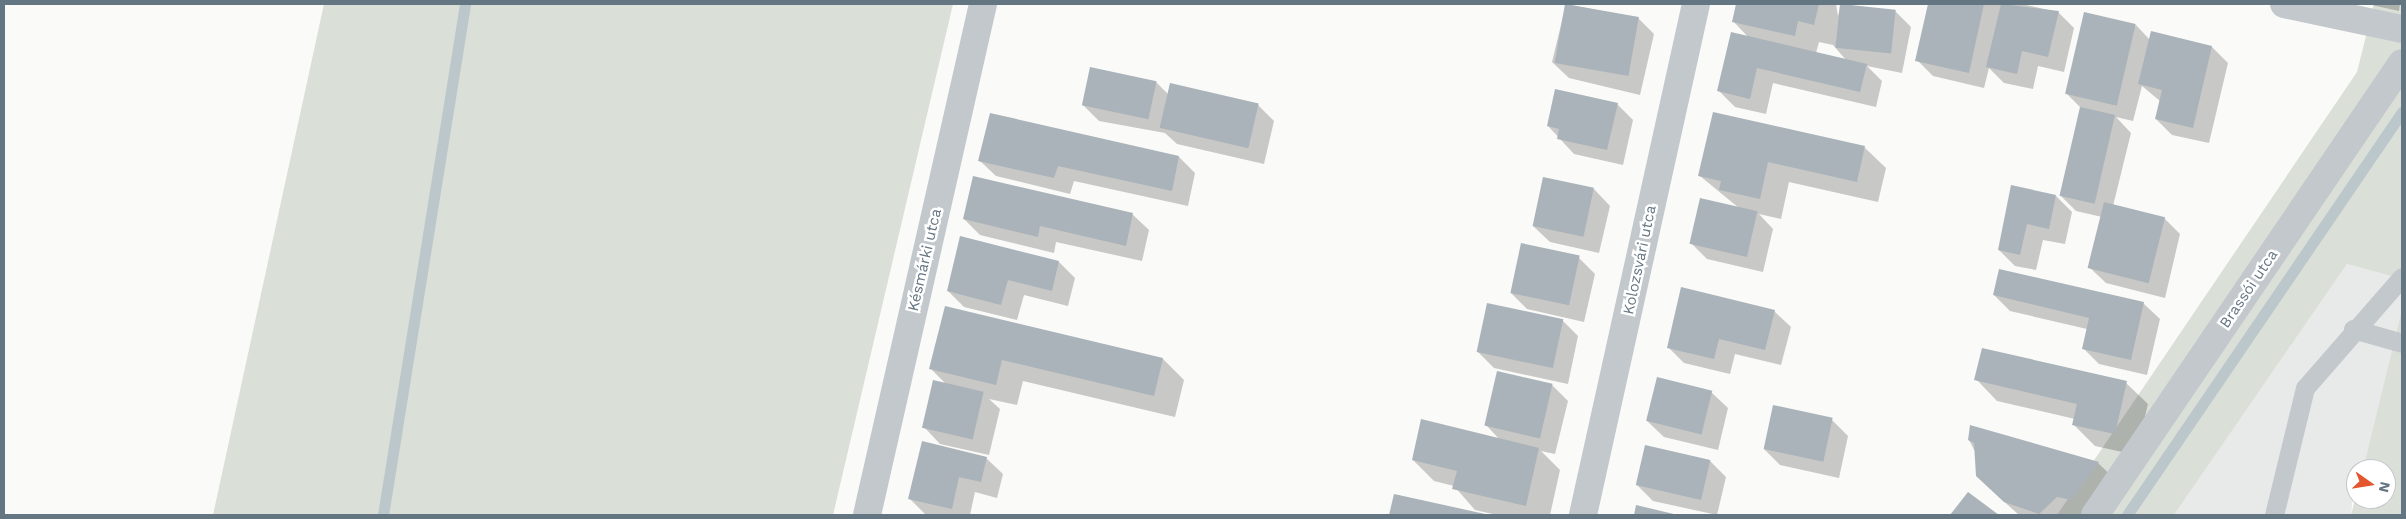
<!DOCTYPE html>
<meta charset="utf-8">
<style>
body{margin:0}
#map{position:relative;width:2406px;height:519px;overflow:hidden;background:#fafaf8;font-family:"Work Sans",sans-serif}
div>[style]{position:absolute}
.built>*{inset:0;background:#e8e9e9}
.green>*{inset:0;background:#dadfd7}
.shadow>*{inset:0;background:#0003}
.stream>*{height:11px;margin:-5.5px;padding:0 5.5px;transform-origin:5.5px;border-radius:5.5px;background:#bbc7cb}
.building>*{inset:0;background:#aab3b9;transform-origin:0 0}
.service>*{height:19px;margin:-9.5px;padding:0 9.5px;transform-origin:9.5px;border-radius:9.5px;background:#c3c8cc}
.minor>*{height:28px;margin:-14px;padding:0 14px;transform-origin:14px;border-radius:14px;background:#c3c8cc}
span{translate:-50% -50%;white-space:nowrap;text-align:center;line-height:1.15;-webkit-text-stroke:5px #fff;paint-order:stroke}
.street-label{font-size:15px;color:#657683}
.frame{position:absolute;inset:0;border:5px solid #657683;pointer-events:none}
.north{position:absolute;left:2346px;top:459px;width:50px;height:50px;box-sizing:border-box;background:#fff;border:1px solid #c1c8cd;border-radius:50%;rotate:103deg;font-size:14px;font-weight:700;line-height:20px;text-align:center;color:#657683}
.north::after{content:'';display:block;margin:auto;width:18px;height:22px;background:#e4572e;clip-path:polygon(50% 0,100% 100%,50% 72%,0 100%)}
</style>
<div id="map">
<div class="built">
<div style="clip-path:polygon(2347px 264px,2402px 279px,2402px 309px,2363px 469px,2356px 469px,2351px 515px,2174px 515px)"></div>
</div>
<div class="green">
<div style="clip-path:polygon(324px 4px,953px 4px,833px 515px,213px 515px)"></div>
<div style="clip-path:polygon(2374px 4px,2402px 4px,2402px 279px,2347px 264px,2174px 515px,2057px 515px,2357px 72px)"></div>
<div style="clip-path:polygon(2402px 309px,2402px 515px,2351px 515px,2356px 496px,2386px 499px,2386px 469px,2363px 469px)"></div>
</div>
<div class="shadow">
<div style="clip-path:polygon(1566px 4px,1638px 18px,1654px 34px,1640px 95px,1569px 78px,1552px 62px)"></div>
<div style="clip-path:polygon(evenodd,1737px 4px,1836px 4px,1838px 16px,1841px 4px,1895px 11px,1911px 27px,1902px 73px,1867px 66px,1882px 81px,1876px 107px,1773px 83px,1766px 114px,1735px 107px,1719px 91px,1749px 38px,1733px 21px,1737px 4px,1819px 42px,1833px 45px,1846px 60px,1816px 53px,1819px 42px)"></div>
<div style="clip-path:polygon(1929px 4px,2022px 4px,2058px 12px,2074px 28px,2064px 72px,2038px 66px,2033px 89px,2004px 83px,1989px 68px,1984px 88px,1933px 76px,1917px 60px)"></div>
<div style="clip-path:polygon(2367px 4px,2400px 4px,2399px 11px)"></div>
<div style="clip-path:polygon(2136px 25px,2150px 40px,2212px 47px,2228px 63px,2209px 143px,2172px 135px,2156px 119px,2160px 101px,2142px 86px,2133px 121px,2116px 117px,2131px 133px,2113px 206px,2164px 218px,2180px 234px,2165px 298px,2106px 283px,2089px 267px,2102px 217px,2076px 211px,2060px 195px,2081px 108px,2067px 94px)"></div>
<div style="clip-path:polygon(1156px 82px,1168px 94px,1258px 105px,1274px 121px,1264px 164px,1177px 144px,1165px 133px,1099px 121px,1083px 105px)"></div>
<div style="clip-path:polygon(1617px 104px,1633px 120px,1623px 165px,1574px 154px,1548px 126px)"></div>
<div style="clip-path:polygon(1714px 113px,1864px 147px,1886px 168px,1878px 202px,1789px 182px,1781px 219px,1759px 214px,1773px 229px,1763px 272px,1707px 259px,1691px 243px,1739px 208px,1700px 176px)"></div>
<div style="clip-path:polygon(1179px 157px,1195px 173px,1188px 206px,1074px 181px,1070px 194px,996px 176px,979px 160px)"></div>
<div style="clip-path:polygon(1594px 189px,1610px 206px,1599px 253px,1550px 242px,1533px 226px)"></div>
<div style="clip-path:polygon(2056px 196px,2072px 212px,2065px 244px,2043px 240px,2036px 270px,2015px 266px,1999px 250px)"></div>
<div style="clip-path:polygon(1132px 214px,1149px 230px,1142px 261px,1056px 242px,1054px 253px,980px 235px,964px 219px)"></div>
<div style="clip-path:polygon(1579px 258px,1595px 274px,1584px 322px,1527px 309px,1511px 293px)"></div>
<div style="clip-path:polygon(1059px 262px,1075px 278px,1068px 306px,1024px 295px,1017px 320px,964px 307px,948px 291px)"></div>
<div style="clip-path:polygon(1994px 295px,2143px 303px,2160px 319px,2147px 375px,2099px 364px,2083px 348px,2087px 329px,2010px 311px)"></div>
<div style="clip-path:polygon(945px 308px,1163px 359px,1184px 380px,1175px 417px,1023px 381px,1017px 405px,989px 399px,1000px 409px,989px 455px,940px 444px,924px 427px,947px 385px,931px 369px)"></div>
<div style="clip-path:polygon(1774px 311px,1791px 327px,1781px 365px,1735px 354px,1730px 374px,1684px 363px,1668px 347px)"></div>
<div style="clip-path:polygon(1562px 320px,1578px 336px,1568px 384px,1494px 368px,1478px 352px)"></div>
<div style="clip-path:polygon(1976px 379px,2126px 383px,2148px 404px,2136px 455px,2095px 446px,2073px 424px,2075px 419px,1997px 401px)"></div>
<div style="clip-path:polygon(1552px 385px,1568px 401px,1555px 454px,1541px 451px,1560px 470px,1550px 515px,1497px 515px,1475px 510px,1454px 486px,1434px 481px,1413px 460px,1500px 440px,1487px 426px)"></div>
<div style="clip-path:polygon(1711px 392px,1728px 408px,1718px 450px,1664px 437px,1647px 421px)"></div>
<div style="clip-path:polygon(1832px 420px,1848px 436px,1839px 478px,1780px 465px,1764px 449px)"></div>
<div style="clip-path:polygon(1971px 426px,2098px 463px,2120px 484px,2098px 515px,2019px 515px,1999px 497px,1969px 440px)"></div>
<div style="clip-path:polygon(986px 458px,1003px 474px,997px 498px,975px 492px,970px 515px,926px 515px,910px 499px)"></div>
<div style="clip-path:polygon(1710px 461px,1726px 477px,1717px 515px,1653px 501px,1637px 485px)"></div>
<div style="clip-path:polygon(1395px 496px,1483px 515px,1391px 515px)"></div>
</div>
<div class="stream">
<div style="left:383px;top:515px;width:518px;rotate:-80.88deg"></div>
<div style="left:2127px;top:515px;width:488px;rotate:-55.7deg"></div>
</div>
<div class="building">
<div style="left:1565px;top:4px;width:75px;height:60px;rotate:10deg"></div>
<div style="clip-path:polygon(1736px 4px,1819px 4px,1814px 25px,1798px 21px,1795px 36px,1732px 22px)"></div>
<div style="left:1840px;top:4px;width:56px;height:44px;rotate:6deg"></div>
<div style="clip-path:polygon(1928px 4px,1984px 4px,1969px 73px,1915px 61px)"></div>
<div style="clip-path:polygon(2001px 4px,2059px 11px,2048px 57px,2022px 51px,2017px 74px,1986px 67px)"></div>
<div style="left:2084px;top:12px;width:53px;height:84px;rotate:13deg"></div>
<div style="clip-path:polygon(2151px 31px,2212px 46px,2193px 128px,2155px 119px,2162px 90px,2138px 84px)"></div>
<div style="clip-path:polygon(1731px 32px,1867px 64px,1860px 92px,1757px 68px,1750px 99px,1717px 91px)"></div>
<div style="left:1090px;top:67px;width:68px;height:39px;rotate:12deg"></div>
<div style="left:1170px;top:83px;width:91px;height:46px;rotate:13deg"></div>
<div style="clip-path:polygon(1555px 89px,1618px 103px,1607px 150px,1557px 139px,1559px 129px,1547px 126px)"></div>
<div style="left:2080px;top:107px;width:36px;height:91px;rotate:13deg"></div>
<div style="clip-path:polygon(1713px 112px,1865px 146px,1857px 182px,1768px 162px,1760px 199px,1719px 190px,1721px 181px,1698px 176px)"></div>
<div style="clip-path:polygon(990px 113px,1179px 156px,1172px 191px,1058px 166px,1054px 178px,978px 161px)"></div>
<div style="clip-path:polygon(973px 176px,1133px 213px,1126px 246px,1040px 226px,1038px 237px,963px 219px)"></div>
<div style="left:1543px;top:177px;width:52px;height:50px;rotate:12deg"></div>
<div style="clip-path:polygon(2011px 185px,2056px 195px,2049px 229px,2027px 224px,2020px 255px,1998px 250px)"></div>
<div style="left:1700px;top:198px;width:59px;height:47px;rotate:13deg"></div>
<div style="left:2104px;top:202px;width:63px;height:68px;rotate:14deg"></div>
<div style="clip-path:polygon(960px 236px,1059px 261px,1052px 291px,1008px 280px,1001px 305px,947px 291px)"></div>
<div style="left:1521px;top:243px;width:60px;height:51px;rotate:12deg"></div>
<div style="clip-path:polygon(1999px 269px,2144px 302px,2131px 360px,2082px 349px,2089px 318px,1993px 295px)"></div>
<div style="clip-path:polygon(1681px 287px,1775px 310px,1765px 350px,1719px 339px,1714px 359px,1667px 348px)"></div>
<div style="left:1487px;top:303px;width:78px;height:50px;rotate:12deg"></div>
<div style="clip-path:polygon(945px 306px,1163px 358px,1154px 396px,1002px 360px,996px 385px,929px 369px)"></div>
<div style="clip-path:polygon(1982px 348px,2127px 381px,2115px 434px,2072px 425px,2077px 404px,1974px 380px)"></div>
<div style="left:1497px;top:371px;width:57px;height:56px;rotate:13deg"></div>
<div style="left:1657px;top:377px;width:57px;height:45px;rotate:14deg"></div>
<div style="left:933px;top:380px;width:52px;height:49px;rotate:13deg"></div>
<div style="left:1773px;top:405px;width:61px;height:45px;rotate:12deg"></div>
<div style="clip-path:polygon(1421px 419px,1539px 448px,1526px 506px,1452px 489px,1457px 471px,1412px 460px)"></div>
<div style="clip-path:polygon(1970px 425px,2099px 462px,2072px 500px,2057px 497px,2039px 514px,2004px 502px,1976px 476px,1974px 443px,1968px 440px)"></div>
<div style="clip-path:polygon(922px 441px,987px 457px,981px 482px,959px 477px,952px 509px,908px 499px)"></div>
<div style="left:1645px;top:445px;width:67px;height:41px;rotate:13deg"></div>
<div style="clip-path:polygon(1968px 492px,1999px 515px,1950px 515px)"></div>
<div style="clip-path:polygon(1394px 494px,1485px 514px,1485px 515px,1389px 515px)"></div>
<div style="clip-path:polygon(1636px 505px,1678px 515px,1634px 515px)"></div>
</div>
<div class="service">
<div style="left:2353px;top:329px;width:51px;rotate:15.9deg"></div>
<div style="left:2274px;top:515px;width:131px;rotate:-76.3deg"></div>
<div style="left:2305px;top:388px;width:147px;rotate:-48.9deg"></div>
</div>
<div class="minor">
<div style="left:2284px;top:4px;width:121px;rotate:12deg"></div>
<div style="left:867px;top:515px;width:524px;rotate:-77.21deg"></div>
<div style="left:1583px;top:515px;width:523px;rotate:-77.53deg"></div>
<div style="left:2095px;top:515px;width:546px;rotate:-55.82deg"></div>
</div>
<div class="street-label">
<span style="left:925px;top:260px;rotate:-77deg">Késmárki utca</span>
<span style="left:1640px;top:260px;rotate:-78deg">Kolozsvári utca</span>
<span style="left:2249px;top:289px;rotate:-56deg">Brassói utca</span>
</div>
<div class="frame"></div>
<div class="north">N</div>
</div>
